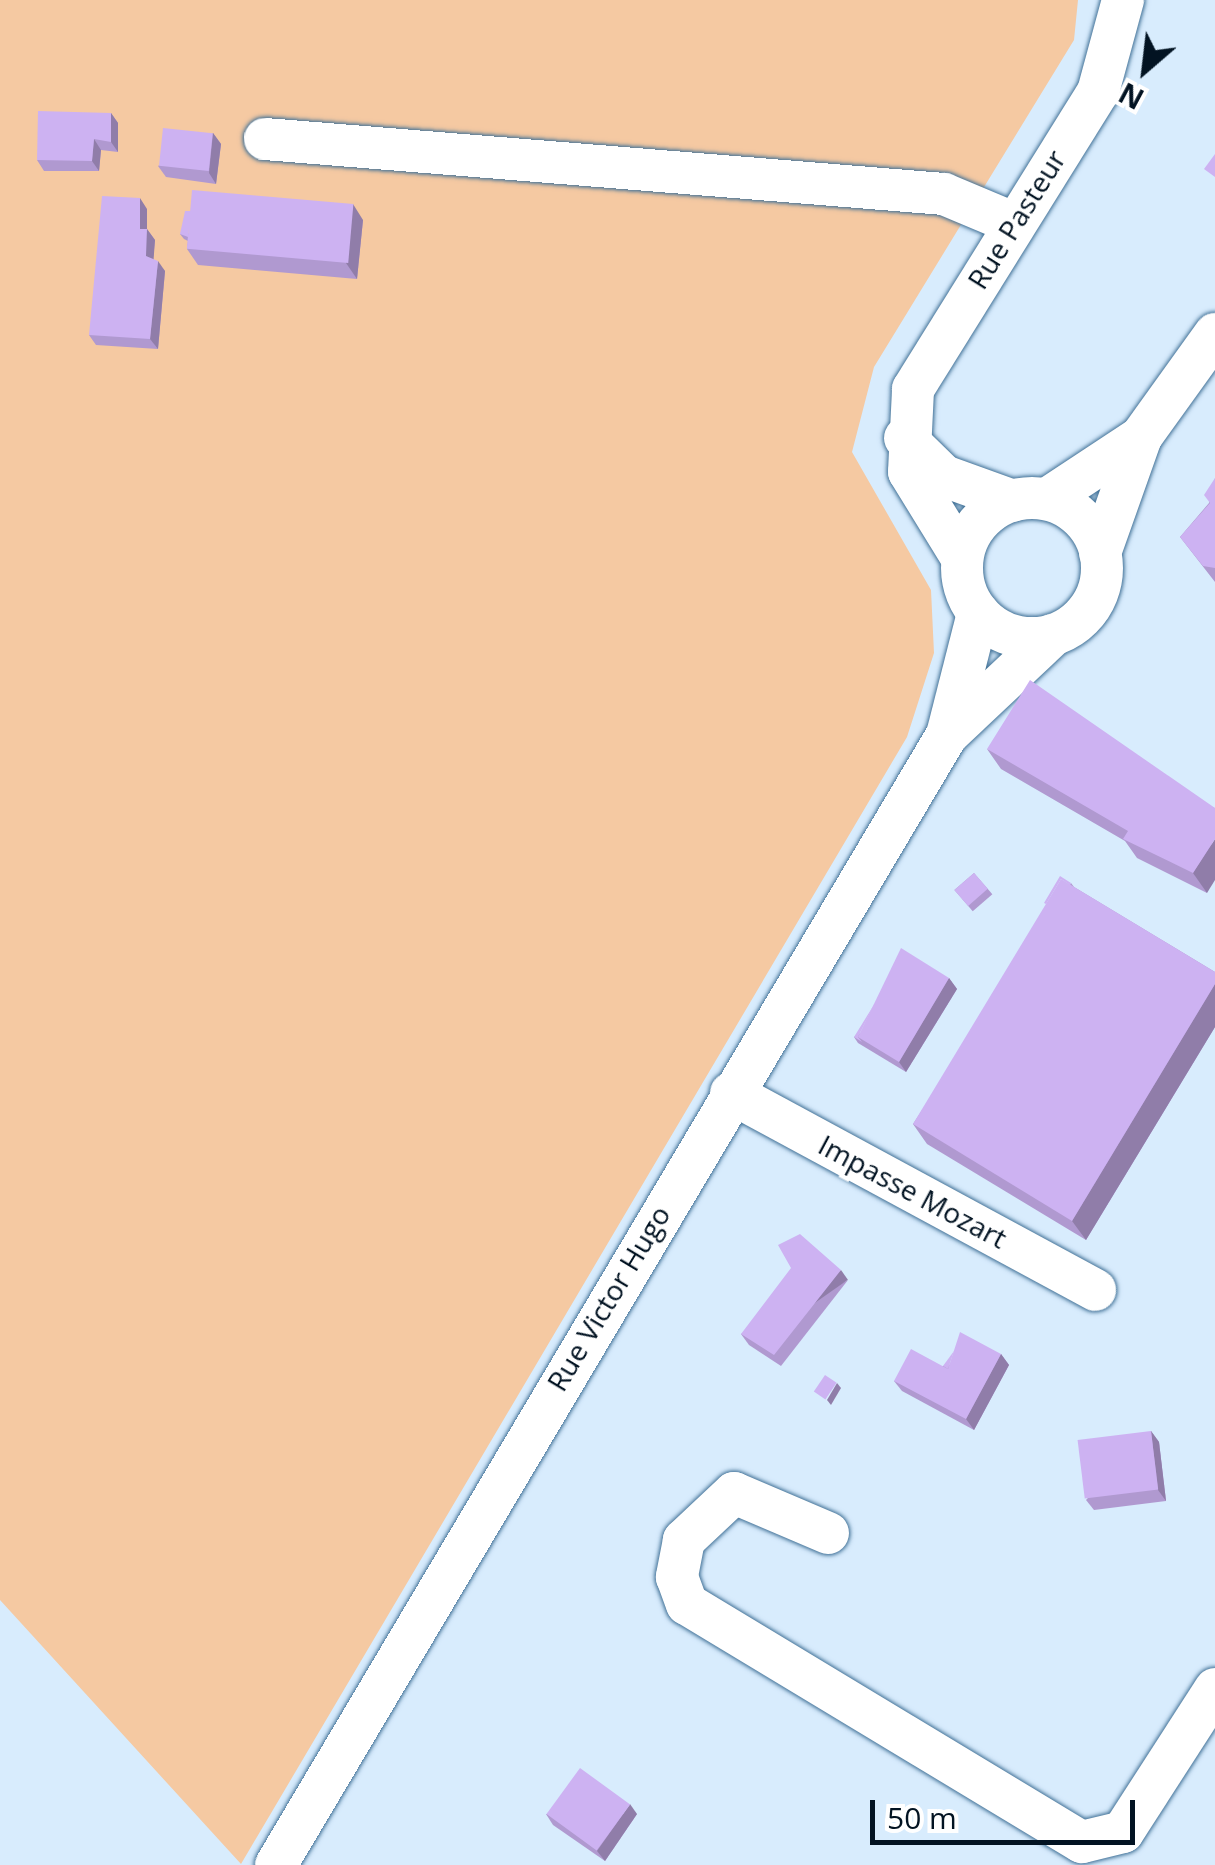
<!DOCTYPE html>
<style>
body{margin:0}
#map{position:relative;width:1215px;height:1865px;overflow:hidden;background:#d8ecfd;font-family:"Open Sans",sans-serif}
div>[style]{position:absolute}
.green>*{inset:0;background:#f5c9a2}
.roads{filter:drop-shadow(0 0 2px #417197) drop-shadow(0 0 2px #417197)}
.minor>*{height:42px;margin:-21px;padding:0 21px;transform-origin:21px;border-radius:21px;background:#fff}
.minor>.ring{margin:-21px;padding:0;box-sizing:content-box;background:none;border:42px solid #fff;border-radius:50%}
.wall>*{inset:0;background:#b099d0;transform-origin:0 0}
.shaded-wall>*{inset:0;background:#907da9;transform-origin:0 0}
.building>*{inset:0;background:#cdb2f2;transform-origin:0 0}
span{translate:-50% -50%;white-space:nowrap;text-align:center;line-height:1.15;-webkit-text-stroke:9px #fff;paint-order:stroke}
.street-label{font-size:28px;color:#021322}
.north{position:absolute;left:1095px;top:20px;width:100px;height:100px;-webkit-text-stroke:8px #fff;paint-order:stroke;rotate:208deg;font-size:28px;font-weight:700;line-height:40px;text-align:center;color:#021322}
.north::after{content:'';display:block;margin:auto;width:35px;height:45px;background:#021322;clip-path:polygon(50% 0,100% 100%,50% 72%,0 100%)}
.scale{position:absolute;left:870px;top:1800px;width:265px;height:45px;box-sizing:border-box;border:5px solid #021322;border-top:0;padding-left:12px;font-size:30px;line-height:35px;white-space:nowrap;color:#021322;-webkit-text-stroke:8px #fff;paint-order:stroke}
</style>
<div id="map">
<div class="green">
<div style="clip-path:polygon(0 0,1078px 0,1074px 40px,874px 367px,852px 452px,931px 590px,934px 653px,907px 737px,241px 1864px,0 1600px)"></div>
</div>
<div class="roads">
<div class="minor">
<div style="left:265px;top:139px;width:681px;rotate:4.63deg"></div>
<div style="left:944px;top:194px;width:73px;rotate:22.7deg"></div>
<div style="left:905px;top:438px;width:54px;rotate:44.3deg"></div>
<div style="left:944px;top:476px;width:73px;rotate:19.9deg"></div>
<div class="ring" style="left:962px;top:498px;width:98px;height:98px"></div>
<div style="left:1047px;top:499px;width:113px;rotate:-33.4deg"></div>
<div style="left:1100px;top:553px;width:123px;rotate:-70.5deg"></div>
<div style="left:1141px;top:437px;width:127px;rotate:-54.3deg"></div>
<div style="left:962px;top:558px;width:101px;rotate:-121.6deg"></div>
<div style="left:909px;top:472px;width:83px;rotate:-87.2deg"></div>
<div style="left:913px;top:389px;width:350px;rotate:-58.1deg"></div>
<div style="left:1098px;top:92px;width:95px;rotate:-74.8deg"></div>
<div style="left:947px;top:735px;width:126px;rotate:-75.7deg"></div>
<div style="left:731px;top:1093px;width:414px;rotate:28.4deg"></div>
<div style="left:828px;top:1533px;width:102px;rotate:-156.9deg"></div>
<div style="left:734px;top:1493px;width:69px;rotate:136.8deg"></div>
<div style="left:684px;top:1540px;width:38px;rotate:101deg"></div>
<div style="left:677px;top:1577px;width:29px;rotate:70deg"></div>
<div style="left:687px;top:1604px;width:461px;rotate:31.1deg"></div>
<div style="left:1082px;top:1842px;width:42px;rotate:-13.7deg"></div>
<div style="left:1123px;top:1832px;width:170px;rotate:-57.2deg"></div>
<div style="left:276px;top:1865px;width:1314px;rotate:-59.3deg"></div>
<div style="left:947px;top:735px;width:146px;rotate:-43.3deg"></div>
</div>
</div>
<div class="wall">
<div style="clip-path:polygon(111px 113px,118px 123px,118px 152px,101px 150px,99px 171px,44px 171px,37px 160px)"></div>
<div style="clip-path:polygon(213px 133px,221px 144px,216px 184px,166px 177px,158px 166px)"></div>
<div style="clip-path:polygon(147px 209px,147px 229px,155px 240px,153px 259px,165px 271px,158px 349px,96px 345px,89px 335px)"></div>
<div style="clip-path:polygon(363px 220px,357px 279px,198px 265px,187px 249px,188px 241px,184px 239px,180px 234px)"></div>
<div style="clip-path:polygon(1215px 478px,1215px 582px,1180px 537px,1209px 503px)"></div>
<div style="clip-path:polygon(987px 749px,1215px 808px,1207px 893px,1137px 858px,1125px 841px,1001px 769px)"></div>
<div style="left:974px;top:873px;width:28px;height:26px;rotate:49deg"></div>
<div style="clip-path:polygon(1071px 883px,1074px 887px,1215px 972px,1215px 1027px,1086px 1240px,927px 1144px,913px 1124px)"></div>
<div style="clip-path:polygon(949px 978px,957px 989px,906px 1072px,858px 1043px,854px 1037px)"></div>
<div style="clip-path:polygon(848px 1280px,781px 1366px,749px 1345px,741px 1334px)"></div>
<div style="clip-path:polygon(1001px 1354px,1009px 1365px,974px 1430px,902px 1391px,894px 1381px,943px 1366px)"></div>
<div style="clip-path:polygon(1151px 1431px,1159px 1442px,1166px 1501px,1094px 1510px,1086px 1500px)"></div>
<div style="clip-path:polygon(546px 1814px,637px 1814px,605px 1861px,553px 1825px)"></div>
</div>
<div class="shaded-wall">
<div style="clip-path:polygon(111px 113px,118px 123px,118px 152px,111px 142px)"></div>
<div style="clip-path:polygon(213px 133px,221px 144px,216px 184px,209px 173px)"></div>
<div style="clip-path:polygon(94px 139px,101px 150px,99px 171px,92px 161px)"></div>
<div style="clip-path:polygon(140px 198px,147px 209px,147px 229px,155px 240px,153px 267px,146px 256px,140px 229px)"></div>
<div style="clip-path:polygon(353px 204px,363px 220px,357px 279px,346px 263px)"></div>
<div style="clip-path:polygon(158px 261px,165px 271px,158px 349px,150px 339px)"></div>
<div style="clip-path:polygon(1215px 839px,1215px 880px,1207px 893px,1193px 873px)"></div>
<div style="clip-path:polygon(949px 978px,957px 989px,906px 1072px,899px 1062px)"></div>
<div style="clip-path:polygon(1215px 984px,1215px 1027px,1086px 1240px,1072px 1221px)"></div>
<div style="left:841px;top:1270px;width:12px;height:108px;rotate:55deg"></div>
<div style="clip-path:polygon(1001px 1354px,1009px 1365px,974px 1430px,966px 1419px)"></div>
<div style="clip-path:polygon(837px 1383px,841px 1388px,831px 1405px,827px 1400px)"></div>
<div style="clip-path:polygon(1151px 1431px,1159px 1442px,1166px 1501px,1158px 1490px)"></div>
<div style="clip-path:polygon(630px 1804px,637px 1814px,605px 1861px,597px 1851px)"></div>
</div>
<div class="building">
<div style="clip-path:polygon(38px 111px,111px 113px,111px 142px,94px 139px,92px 161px,37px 160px)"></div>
<div style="left:163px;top:128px;width:50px;height:38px;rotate:6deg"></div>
<div style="clip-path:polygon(1215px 154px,1215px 177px,1204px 169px)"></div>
<div style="left:192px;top:190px;width:162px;height:59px;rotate:5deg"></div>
<div style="clip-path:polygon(102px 196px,140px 198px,140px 229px,147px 229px,146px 256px,158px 261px,150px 339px,89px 335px)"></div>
<div style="clip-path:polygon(185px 211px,191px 211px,188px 237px,180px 234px)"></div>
<div style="clip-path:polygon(1215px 478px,1215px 568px,1203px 566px,1180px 537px,1210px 503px,1204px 495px)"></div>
<div style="clip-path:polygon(1030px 680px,1215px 808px,1215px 839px,1193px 873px,1123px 839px,1128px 831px,987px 749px)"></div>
<div style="left:974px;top:873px;width:21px;height:26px;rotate:49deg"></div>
<div style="clip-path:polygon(1060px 876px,1071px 883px,1070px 885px,1061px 879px,1046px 904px,1044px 903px)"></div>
<div style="clip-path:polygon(1061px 879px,1215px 972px,1215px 984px,1072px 1221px,913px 1124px)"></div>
<div style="clip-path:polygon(901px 948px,949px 978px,899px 1062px,858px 1037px)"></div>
<div style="clip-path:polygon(875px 1003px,858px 1037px,862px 1042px,854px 1037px)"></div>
<div style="clip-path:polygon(800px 1234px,841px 1270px,774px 1355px,741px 1334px,791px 1268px,778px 1245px)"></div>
<div style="clip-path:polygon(960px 1332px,1001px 1354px,966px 1419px,894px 1381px,911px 1349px,948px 1369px)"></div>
<div style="clip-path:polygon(954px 1351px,948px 1369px,943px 1366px)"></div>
<div style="left:825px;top:1375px;width:14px;height:20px;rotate:34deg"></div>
<div style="left:1151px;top:1431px;width:59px;height:74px;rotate:83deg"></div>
<div style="left:580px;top:1768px;width:62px;height:57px;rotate:36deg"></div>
</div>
<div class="street-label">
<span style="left:1016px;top:219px;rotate:-58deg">Rue Pasteur</span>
<span style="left:913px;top:1191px;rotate:28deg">Impasse Mozart</span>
<span style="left:608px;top:1298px;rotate:-59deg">Rue Victor Hugo</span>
</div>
<div class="north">N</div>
<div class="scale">50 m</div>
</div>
